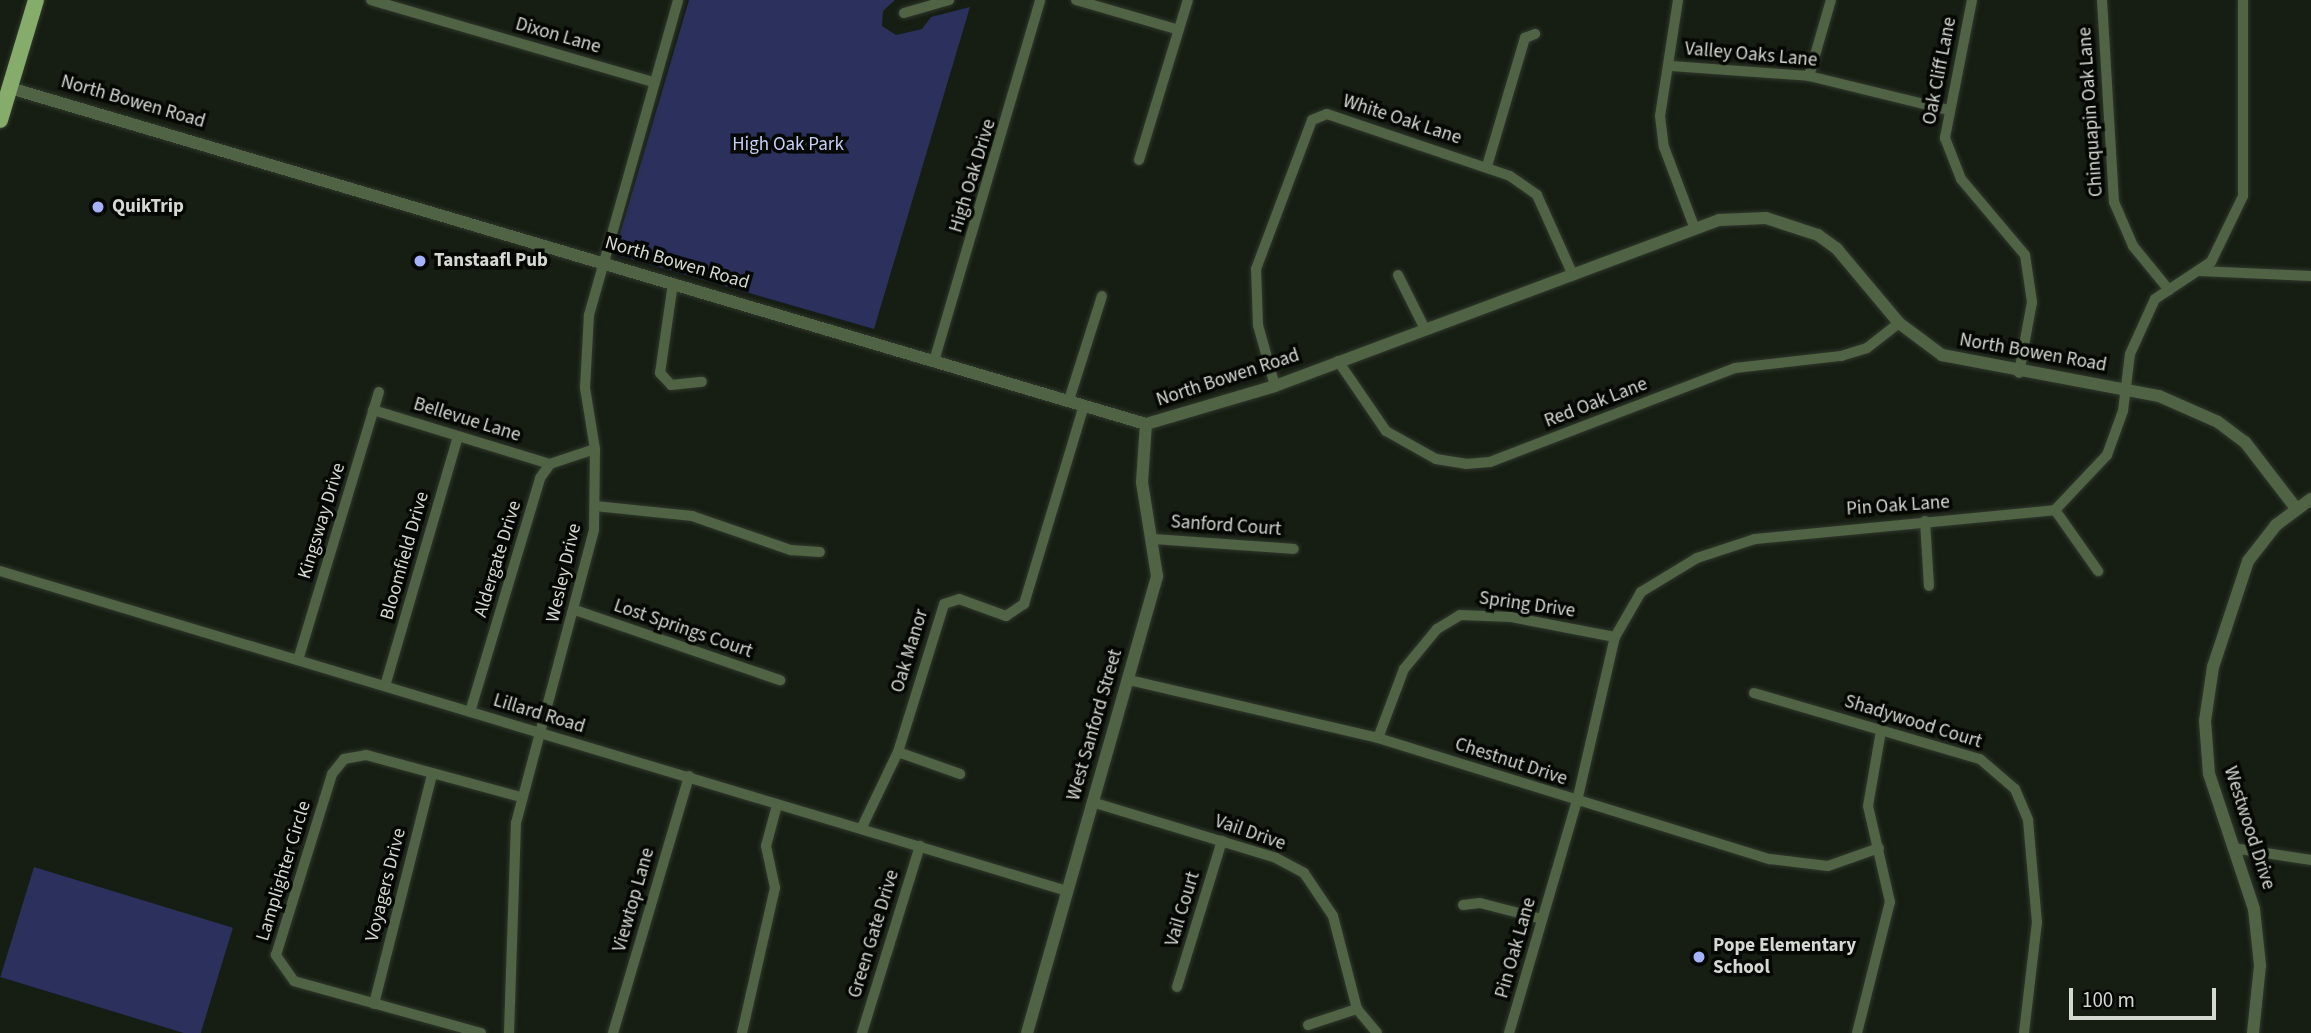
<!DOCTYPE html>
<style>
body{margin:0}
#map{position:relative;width:2311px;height:1033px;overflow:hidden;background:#161d12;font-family:"Source Sans 3",sans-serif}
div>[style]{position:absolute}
.green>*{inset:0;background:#2b305d;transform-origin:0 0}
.roads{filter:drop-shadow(0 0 2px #30372d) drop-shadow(0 0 2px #30372d)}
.minor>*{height:10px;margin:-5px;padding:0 5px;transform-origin:5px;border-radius:5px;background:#506344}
.tertiary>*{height:12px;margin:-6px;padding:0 6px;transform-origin:6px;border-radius:6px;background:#506344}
.primary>*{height:16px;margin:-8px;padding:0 8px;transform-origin:8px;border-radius:8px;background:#86ac6b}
.dots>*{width:19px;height:19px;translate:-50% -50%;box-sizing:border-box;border:4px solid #050703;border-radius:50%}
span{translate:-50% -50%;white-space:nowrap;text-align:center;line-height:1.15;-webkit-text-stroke:7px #050703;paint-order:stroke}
.street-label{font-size:19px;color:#d3d8d0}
.park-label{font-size:19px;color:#c6cef8}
.poi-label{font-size:19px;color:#d3d8d0;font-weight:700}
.left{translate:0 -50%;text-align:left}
.scale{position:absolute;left:2069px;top:988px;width:147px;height:32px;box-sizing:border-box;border:4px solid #d3d8d0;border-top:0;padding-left:9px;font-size:21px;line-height:24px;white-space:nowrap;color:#d3d8d0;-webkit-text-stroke:5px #050703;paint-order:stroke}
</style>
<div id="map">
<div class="green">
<div style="clip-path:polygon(689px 0,895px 0,883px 11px,882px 26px,896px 35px,922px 29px,931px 17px,970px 7px,874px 329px,614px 254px)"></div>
<div style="left:34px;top:867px;width:208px;height:115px;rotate:17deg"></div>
</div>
<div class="roads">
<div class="minor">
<div style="left:371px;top:0;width:295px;rotate:16.2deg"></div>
<div style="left:1076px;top:0;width:104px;rotate:16.2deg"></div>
<div style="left:1678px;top:0;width:117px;rotate:98.8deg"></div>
<div style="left:1660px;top:116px;width:31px;rotate:83deg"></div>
<div style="left:1664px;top:147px;width:88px;rotate:69.3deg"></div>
<div style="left:1972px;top:0;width:141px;rotate:101.1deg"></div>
<div style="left:1945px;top:138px;width:44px;rotate:68.7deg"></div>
<div style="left:1961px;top:179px;width:99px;rotate:49.9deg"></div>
<div style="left:2025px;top:255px;width:48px;rotate:81.5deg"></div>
<div style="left:2032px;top:302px;width:72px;rotate:100.4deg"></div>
<div style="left:2102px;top:0;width:202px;rotate:86.6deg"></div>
<div style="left:2114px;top:202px;width:48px;rotate:66.6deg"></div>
<div style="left:2133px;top:246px;width:57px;rotate:50.7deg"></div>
<div style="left:904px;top:13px;width:47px;rotate:-16.1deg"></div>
<div style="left:1671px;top:66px;width:138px;rotate:4.1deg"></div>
<div style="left:1809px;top:76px;width:144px;rotate:13.7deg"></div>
<div style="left:1809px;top:76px;width:79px;rotate:-73.9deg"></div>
<div style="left:1139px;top:160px;width:167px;rotate:-73deg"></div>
<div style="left:1487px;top:166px;width:134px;rotate:-73.5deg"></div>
<div style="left:1525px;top:38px;width:11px;rotate:-22deg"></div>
<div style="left:2199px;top:271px;width:112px;rotate:2.6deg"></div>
<div style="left:1398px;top:275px;width:60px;rotate:63.4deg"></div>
<div style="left:673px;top:283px;width:91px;rotate:98.2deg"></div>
<div style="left:660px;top:373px;width:16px;rotate:47deg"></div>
<div style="left:671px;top:385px;width:31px;rotate:-6deg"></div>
<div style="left:934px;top:361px;width:376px;rotate:-73.6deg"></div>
<div style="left:1338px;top:361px;width:85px;rotate:55.6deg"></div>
<div style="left:1386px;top:431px;width:57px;rotate:29.2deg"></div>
<div style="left:1436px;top:459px;width:30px;rotate:9deg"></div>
<div style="left:1466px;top:464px;width:24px;rotate:-5deg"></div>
<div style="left:1490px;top:462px;width:262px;rotate:-21deg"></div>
<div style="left:1735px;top:368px;width:107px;rotate:-6.5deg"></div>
<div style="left:1841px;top:356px;width:27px;rotate:-17deg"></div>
<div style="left:1867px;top:348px;width:41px;rotate:-38deg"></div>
<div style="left:1275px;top:386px;width:63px;rotate:-105.6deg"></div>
<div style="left:1258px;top:325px;width:56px;rotate:-92deg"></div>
<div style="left:1256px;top:269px;width:159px;rotate:-69.4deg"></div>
<div style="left:1312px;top:120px;width:16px;rotate:-22deg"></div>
<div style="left:1327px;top:114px;width:193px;rotate:18.7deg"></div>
<div style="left:1510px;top:176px;width:33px;rotate:35deg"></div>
<div style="left:1537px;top:195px;width:88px;rotate:65.8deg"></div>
<div style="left:1069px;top:400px;width:109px;rotate:-72.4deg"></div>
<div style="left:373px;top:410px;width:185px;rotate:17deg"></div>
<div style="left:595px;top:506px;width:98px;rotate:5.9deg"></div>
<div style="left:692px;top:516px;width:105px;rotate:19deg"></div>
<div style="left:791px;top:550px;width:29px;rotate:4deg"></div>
<div style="left:2055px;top:510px;width:75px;rotate:54.8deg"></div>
<div style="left:1925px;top:521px;width:65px;rotate:86.5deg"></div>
<div style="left:1155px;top:539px;width:139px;rotate:4.1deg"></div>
<div style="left:0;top:571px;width:1114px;rotate:16.69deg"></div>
<div style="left:575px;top:610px;width:217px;rotate:18.9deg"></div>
<div style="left:298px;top:660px;width:280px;rotate:-73.2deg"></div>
<div style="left:1129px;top:680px;width:256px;rotate:13.1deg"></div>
<div style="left:1378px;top:738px;width:410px;rotate:17.2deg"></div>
<div style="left:1770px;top:859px;width:58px;rotate:6.9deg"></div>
<div style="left:1828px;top:866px;width:54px;rotate:-19.4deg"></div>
<div style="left:385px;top:686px;width:260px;rotate:-73.7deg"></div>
<div style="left:1754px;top:693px;width:235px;rotate:16.3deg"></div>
<div style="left:1980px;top:759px;width:46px;rotate:40.6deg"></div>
<div style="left:2015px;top:789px;width:34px;rotate:67deg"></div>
<div style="left:2028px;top:820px;width:102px;rotate:85deg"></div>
<div style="left:2037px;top:922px;width:112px;rotate:96.7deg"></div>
<div style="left:470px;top:712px;width:244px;rotate:-73.3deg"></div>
<div style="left:540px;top:478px;width:17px;rotate:-54deg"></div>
<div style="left:550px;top:464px;width:47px;rotate:-18.4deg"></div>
<div style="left:1378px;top:738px;width:74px;rotate:-69.4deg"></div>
<div style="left:1404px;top:669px;width:52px;rotate:-50.5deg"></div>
<div style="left:1437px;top:629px;width:27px;rotate:-31deg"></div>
<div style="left:1460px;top:615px;width:51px;rotate:2.2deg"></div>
<div style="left:1511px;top:617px;width:106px;rotate:10.9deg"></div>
<div style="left:898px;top:752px;width:66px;rotate:19.5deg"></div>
<div style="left:1092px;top:802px;width:192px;rotate:16.9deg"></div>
<div style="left:1276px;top:858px;width:32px;rotate:28deg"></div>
<div style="left:1304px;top:873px;width:52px;rotate:56deg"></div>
<div style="left:1333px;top:916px;width:96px;rotate:75.5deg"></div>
<div style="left:1357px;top:1009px;width:31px;rotate:50deg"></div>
<div style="left:862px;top:827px;width:83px;rotate:-64.4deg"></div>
<div style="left:898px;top:752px;width:155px;rotate:-72.7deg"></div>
<div style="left:944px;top:604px;width:16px;rotate:-18deg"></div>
<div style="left:959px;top:599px;width:50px;rotate:19.9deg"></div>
<div style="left:1006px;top:616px;width:22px;rotate:-34deg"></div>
<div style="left:1024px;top:604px;width:208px;rotate:-73.2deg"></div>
<div style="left:2233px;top:848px;width:79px;rotate:8.7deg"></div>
<div style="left:1463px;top:905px;width:17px;rotate:-7deg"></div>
<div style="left:1480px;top:903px;width:64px;rotate:14.5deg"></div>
<div style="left:1177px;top:987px;width:153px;rotate:-72.9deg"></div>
<div style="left:374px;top:1004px;width:236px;rotate:-75.8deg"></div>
<div style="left:1308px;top:1025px;width:52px;rotate:-18.1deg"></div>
<div style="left:481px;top:1033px;width:194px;rotate:-164.5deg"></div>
<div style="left:294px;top:981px;width:32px;rotate:-125deg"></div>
<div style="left:276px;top:955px;width:189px;rotate:-72.8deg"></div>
<div style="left:332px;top:774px;width:19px;rotate:-51deg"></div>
<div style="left:344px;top:759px;width:22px;rotate:-10deg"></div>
<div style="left:366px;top:755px;width:161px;rotate:15.2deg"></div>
<div style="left:509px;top:1033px;width:210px;rotate:-88.1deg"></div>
<div style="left:516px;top:823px;width:303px;rotate:-75.1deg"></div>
<div style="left:594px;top:530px;width:81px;rotate:-89.3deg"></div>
<div style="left:595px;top:449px;width:62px;rotate:-99.3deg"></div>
<div style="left:585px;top:388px;width:73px;rotate:-86.9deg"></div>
<div style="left:589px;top:315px;width:327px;rotate:-74.2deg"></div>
<div style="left:613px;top:1033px;width:268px;rotate:-73.5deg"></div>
<div style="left:742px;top:1033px;width:149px;rotate:-77.2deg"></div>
<div style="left:775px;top:888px;width:43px;rotate:-102.1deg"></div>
<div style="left:766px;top:846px;width:42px;rotate:-75deg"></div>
<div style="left:862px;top:1033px;width:196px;rotate:-72.8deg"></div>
<div style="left:1509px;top:1033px;width:242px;rotate:-73.7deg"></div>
<div style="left:1577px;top:801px;width:168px;rotate:-77deg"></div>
<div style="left:1615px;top:637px;width:52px;rotate:-60deg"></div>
<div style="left:1641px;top:592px;width:66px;rotate:-31.3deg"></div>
<div style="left:1697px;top:558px;width:61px;rotate:-18.1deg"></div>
<div style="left:1755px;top:539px;width:301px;rotate:-5.5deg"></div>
<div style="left:2055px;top:510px;width:76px;rotate:-46.6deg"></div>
<div style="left:2107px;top:455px;width:47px;rotate:-70deg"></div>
<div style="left:2123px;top:411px;width:57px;rotate:-83deg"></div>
<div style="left:2130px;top:354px;width:60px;rotate:-65.6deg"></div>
<div style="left:2155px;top:299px;width:67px;rotate:-33.5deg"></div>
<div style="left:2211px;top:262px;width:73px;rotate:-64.1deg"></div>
<div style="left:2243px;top:196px;width:196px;rotate:-90deg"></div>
<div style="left:1857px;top:1033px;width:135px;rotate:-75.9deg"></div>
<div style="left:1890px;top:902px;width:98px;rotate:-102.9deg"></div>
<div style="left:1868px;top:806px;width:76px;rotate:-80.2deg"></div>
</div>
<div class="tertiary">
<div style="left:10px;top:88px;width:1185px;rotate:16.48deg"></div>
<div style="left:1146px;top:424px;width:134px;rotate:-16.4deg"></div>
<div style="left:1275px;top:386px;width:474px;rotate:-20.5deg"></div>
<div style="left:1719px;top:220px;width:47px;rotate:-2.4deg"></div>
<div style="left:1766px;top:218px;width:55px;rotate:18.1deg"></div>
<div style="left:1818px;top:235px;width:24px;rotate:36deg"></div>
<div style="left:1837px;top:249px;width:97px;rotate:50deg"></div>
<div style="left:1899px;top:323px;width:54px;rotate:36.7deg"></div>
<div style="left:1942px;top:355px;width:221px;rotate:10.7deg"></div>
<div style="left:2159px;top:396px;width:64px;rotate:23.8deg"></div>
<div style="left:2218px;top:422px;width:34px;rotate:37deg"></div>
<div style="left:2245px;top:442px;width:82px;rotate:52.4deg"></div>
<div style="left:1027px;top:1033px;width:475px;rotate:-74.1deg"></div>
<div style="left:1157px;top:576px;width:95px;rotate:-99.1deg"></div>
<div style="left:1142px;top:482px;width:58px;rotate:-86.1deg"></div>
<div style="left:2253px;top:1033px;width:68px;rotate:-84.1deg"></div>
<div style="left:2260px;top:965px;width:56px;rotate:-96.1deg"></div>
<div style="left:2254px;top:909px;width:142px;rotate:-108.4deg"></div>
<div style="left:2209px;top:774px;width:53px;rotate:-94.3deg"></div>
<div style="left:2205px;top:721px;width:55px;rotate:-81.6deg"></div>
<div style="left:2213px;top:667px;width:112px;rotate:-71.7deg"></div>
<div style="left:2248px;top:561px;width:46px;rotate:-52.1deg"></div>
<div style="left:2276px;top:525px;width:44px;rotate:-36.6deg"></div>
</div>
<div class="primary">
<div style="left:0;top:120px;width:125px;rotate:-73.3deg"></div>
</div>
</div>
<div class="dots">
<div style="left:98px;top:207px;background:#a5b1fc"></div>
<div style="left:420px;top:261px;background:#a5b1fc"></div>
<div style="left:1699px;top:957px;background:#a5b1fc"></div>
</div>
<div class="street-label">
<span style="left:558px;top:36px;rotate:16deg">Dixon Lane</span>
<span style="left:1751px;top:55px;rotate:5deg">Valley Oaks Lane</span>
<span style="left:1940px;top:71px;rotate:-79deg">Oak Cliff Lane</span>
<span style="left:133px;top:102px;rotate:16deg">North Bowen Road</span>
<span style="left:2091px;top:112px;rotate:-94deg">Chinquapin Oak Lane</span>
<span style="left:1402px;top:120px;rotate:18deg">White Oak Lane</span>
<span style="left:973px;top:176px;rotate:-73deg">High Oak Drive</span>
<span style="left:677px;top:263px;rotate:16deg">North Bowen Road</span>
<span style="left:2033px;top:353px;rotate:10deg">North Bowen Road</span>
<span style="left:1228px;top:378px;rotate:-18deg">North Bowen Road</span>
<span style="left:1596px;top:403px;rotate:-21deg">Red Oak Lane</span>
<span style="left:467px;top:420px;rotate:17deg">Bellevue Lane</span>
<span style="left:1898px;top:506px;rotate:-4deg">Pin Oak Lane</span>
<span style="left:322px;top:521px;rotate:-73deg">Kingsway Drive</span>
<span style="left:1226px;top:526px;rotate:4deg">Sanford Court</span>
<span style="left:405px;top:556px;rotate:-74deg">Bloomfield Drive</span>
<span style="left:498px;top:559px;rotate:-73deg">Aldergate Drive</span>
<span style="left:564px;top:573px;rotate:-77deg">Wesley Drive</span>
<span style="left:1527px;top:605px;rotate:8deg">Spring Drive</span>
<span style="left:683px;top:629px;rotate:19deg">Lost Springs Court</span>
<span style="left:910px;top:651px;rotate:-73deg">Oak Manor</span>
<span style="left:539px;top:714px;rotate:17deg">Lillard Road</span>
<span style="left:1913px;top:722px;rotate:17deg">Shadywood Court</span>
<span style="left:1095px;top:725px;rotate:-74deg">West Sanford Street</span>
<span style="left:1511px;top:762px;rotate:18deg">Chestnut Drive</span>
<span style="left:2249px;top:828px;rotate:72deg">Westwood Drive</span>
<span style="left:1250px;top:833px;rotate:19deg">Vail Drive</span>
<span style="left:284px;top:871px;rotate:-73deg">Lamplighter Circle</span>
<span style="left:386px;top:885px;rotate:-76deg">Voyagers Drive</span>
<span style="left:634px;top:900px;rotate:-74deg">Viewtop Lane</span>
<span style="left:1183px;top:909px;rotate:-73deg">Vail Court</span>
<span style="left:874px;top:934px;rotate:-73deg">Green Gate Drive</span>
<span style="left:1516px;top:948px;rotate:-74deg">Pin Oak Lane</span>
</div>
<div class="park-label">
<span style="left:788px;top:145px">High Oak Park</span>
</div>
<div class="poi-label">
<span class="left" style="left:112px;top:207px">QuikTrip</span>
<span class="left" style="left:434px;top:261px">Tanstaafl Pub</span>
<span class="left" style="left:1713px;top:957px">Pope Elementary<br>School</span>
</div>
<div class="scale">100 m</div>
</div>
